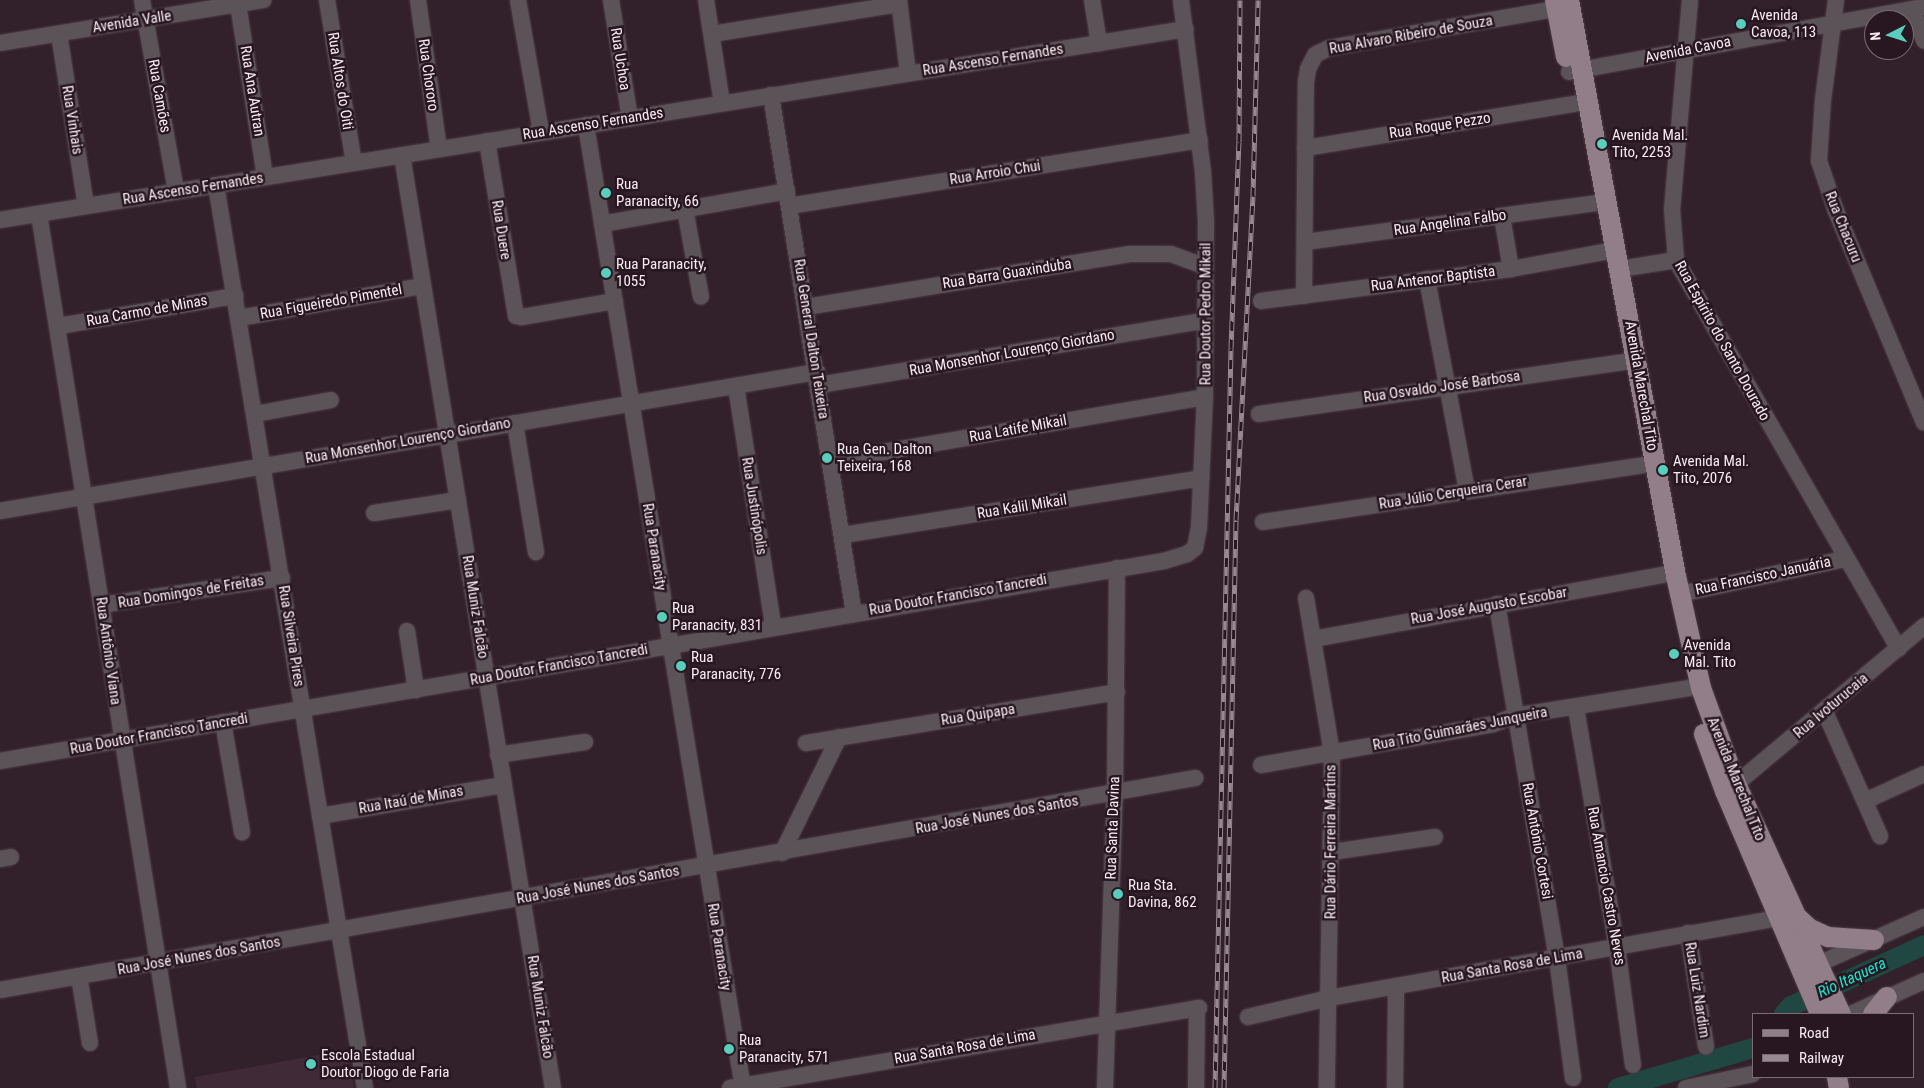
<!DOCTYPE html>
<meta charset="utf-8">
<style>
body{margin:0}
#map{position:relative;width:1924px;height:1088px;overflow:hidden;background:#32202a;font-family:"Roboto Condensed",sans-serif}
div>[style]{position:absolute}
.built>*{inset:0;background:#412a37}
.river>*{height:20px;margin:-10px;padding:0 10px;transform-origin:10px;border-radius:10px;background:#204741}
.roads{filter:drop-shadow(0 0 1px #4e3d46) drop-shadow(0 0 1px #4e3d46)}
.minor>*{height:16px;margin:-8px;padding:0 8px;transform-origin:8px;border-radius:8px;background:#5c5358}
.major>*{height:20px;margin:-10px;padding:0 10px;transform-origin:10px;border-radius:10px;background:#917e88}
.rail>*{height:5px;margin-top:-2.5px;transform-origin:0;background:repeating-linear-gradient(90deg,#281720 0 9px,#988991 0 18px);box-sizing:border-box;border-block:1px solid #988991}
.dots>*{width:14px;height:14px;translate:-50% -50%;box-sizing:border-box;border:2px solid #281720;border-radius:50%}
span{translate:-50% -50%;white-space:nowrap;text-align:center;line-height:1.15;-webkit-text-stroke:5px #281720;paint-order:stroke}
.poi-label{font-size:15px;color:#f8ecf2}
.left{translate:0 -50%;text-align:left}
.street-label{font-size:15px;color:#f8ecf2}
.water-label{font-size:16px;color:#1de2cc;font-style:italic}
.legend{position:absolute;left:1752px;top:1013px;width:162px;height:65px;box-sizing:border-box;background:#281720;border:1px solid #7b6c74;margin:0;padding:6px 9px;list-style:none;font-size:15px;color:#f8ecf2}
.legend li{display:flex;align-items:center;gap:10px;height:25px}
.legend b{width:25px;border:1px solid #7b6c74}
.north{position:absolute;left:1864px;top:10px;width:50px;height:50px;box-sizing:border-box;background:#281720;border:1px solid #7b6c74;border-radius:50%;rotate:265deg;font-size:14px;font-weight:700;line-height:20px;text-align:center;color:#f8ecf2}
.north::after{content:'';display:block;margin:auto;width:18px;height:22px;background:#5acebd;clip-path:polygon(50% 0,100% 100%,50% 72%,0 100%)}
</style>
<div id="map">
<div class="built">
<div style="clip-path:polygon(347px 1050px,354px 1088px,197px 1088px,195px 1077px)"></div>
</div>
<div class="river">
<div style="left:1784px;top:1014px;width:11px;rotate:-49deg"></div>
<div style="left:1791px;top:1006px;width:146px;rotate:-24.6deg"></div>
<div style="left:1618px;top:1088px;width:141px;rotate:-16.5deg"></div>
</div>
<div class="roads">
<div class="minor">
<div style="left:142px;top:0;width:194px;rotate:79.9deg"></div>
<div style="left:327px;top:0;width:165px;rotate:80.6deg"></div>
<div style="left:418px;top:0;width:150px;rotate:82deg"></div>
<div style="left:518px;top:0;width:134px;rotate:80.1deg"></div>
<div style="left:611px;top:0;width:120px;rotate:80.9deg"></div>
<div style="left:706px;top:0;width:104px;rotate:81.2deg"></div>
<div style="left:899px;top:0;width:74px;rotate:83deg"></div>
<div style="left:1092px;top:0;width:44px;rotate:80.8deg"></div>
<div style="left:1690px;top:0;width:210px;rotate:94.9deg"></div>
<div style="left:1672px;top:209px;width:51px;rotate:85.5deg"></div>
<div style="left:1676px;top:260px;width:448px;rotate:60.2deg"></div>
<div style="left:1836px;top:0;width:101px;rotate:97.4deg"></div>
<div style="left:1823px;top:100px;width:61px;rotate:93.8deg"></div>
<div style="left:1819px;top:161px;width:53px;rotate:71.2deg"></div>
<div style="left:1836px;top:211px;width:229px;rotate:67.4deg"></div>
<div style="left:238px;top:4px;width:175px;rotate:81.1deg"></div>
<div style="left:1912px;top:9px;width:34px;rotate:69deg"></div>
<div style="left:59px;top:34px;width:174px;rotate:81.1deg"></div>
<div style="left:712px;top:34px;width:189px;rotate:-9.1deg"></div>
<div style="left:0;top:43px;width:267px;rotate:-9.3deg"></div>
<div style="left:1569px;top:72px;width:361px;rotate:-10.4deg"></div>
<div style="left:771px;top:95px;width:526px;rotate:80.91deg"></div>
<div style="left:586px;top:125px;width:976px;rotate:80.74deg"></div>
<div style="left:487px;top:141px;width:177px;rotate:80.6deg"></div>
<div style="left:516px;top:316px;width:6px;rotate:9deg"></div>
<div style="left:522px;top:317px;width:94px;rotate:-9.8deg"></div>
<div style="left:1305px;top:148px;width:274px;rotate:-9.3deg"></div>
<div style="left:402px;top:155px;width:945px;rotate:80.81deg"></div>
<div style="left:216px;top:185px;width:915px;rotate:80.63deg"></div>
<div style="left:789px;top:206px;width:416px;rotate:-9.1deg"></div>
<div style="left:685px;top:209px;width:89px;rotate:79.7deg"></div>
<div style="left:39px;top:214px;width:885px;rotate:80.96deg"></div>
<div style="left:1502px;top:216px;width:54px;rotate:80.4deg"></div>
<div style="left:0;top:220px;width:1201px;rotate:-9.15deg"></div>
<div style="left:602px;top:224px;width:188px;rotate:-10.1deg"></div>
<div style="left:1305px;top:242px;width:294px;rotate:-7.6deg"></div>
<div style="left:1620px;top:269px;width:57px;rotate:-9.1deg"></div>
<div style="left:1427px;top:279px;width:215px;rotate:79.3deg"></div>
<div style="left:1304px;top:296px;width:214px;rotate:-89.5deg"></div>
<div style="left:1306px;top:82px;width:13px;rotate:-81deg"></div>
<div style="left:1308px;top:69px;width:16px;rotate:-63deg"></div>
<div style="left:1315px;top:55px;width:16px;rotate:-27deg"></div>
<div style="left:1329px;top:48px;width:242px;rotate:-9.8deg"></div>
<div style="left:1261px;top:301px;width:252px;rotate:-7.3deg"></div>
<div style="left:1511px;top:269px;width:95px;rotate:-10.4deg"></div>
<div style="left:806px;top:307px;width:328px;rotate:-9.3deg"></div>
<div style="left:1130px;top:254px;width:41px"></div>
<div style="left:1171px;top:254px;width:37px;rotate:20deg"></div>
<div style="left:239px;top:318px;width:187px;rotate:-9.9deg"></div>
<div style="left:59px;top:326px;width:179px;rotate:-9.7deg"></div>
<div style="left:819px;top:385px;width:392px;rotate:-9.5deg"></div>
<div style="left:736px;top:386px;width:243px;rotate:81.2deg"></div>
<div style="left:255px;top:414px;width:77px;rotate:-10.4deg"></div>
<div style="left:1259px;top:414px;width:369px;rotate:-8.1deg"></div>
<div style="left:515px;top:423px;width:131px;rotate:80.8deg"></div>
<div style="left:831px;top:461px;width:379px;rotate:-9.7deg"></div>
<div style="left:0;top:511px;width:829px;rotate:-9.66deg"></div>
<div style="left:374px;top:513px;width:85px;rotate:-8.8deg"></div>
<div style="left:1263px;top:522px;width:384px;rotate:-8.5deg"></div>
<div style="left:843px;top:535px;width:363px;rotate:-9deg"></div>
<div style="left:1680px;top:594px;width:169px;rotate:-12deg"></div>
<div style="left:1306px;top:598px;width:157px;rotate:80.5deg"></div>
<div style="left:1332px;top:753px;width:335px;rotate:90.9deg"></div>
<div style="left:1497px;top:604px;width:359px;rotate:80.4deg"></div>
<div style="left:1557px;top:958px;width:121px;rotate:82.4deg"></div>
<div style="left:101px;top:605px;width:183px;rotate:-8.5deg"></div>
<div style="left:407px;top:631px;width:60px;rotate:81.3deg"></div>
<div style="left:1314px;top:639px;width:355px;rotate:-10.4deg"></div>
<div style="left:1576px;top:708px;width:242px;rotate:80.3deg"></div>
<div style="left:1617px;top:947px;width:119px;rotate:82.3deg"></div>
<div style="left:1825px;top:712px;width:136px;rotate:66.1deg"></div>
<div style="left:223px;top:722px;width:112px;rotate:80.2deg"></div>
<div style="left:806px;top:743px;width:315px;rotate:-9.3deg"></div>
<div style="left:498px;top:755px;width:88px;rotate:-8.5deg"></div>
<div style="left:0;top:761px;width:1181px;rotate:-9.75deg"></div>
<div style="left:1164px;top:561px;width:24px;rotate:-17deg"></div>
<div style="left:1187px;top:554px;width:10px;rotate:-37deg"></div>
<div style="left:1195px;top:548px;width:20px;rotate:-79deg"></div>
<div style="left:1199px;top:528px;width:131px;rotate:-87.4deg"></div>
<div style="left:1205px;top:397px;width:176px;rotate:-89.7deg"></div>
<div style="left:1206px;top:221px;width:49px;rotate:-93.5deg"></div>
<div style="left:1203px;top:172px;width:173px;rotate:-97.3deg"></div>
<div style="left:1261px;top:765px;width:236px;rotate:-10deg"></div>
<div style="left:1493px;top:724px;width:23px;rotate:-20deg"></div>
<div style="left:1515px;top:716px;width:176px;rotate:-9.1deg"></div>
<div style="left:1736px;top:784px;width:246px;rotate:-40deg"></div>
<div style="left:1865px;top:801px;width:65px;rotate:-24.6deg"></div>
<div style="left:320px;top:816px;width:186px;rotate:-9.6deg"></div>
<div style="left:1332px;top:852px;width:104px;rotate:-8.3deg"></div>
<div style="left:782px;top:853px;width:129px;rotate:-63.8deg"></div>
<div style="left:0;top:859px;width:11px;rotate:-10deg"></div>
<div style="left:1688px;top:933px;width:115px;rotate:81deg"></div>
<div style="left:1807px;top:969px;width:128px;rotate:-24deg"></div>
<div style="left:79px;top:976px;width:68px;rotate:80.7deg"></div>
<div style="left:0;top:990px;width:1214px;rotate:-10.06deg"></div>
<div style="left:1851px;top:1014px;width:80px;rotate:-24.3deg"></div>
<div style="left:1248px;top:1017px;width:83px;rotate:-13.2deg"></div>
<div style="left:1329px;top:998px;width:455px;rotate:-10.1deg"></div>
<div style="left:730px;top:1088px;width:476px;rotate:-9.7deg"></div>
<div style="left:1105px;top:1088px;width:295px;rotate:-88.1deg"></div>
<div style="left:1115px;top:793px;width:225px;rotate:-89.5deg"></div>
<div style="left:1196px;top:1088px;width:80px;rotate:-89.3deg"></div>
<div style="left:1395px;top:1088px;width:102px;rotate:-89.4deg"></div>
<div style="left:1686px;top:1088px;width:68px;rotate:-11.8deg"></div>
</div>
<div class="major">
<div style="left:1555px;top:0;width:58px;rotate:79.1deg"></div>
<div style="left:1569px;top:0;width:586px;rotate:79.48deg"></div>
<div style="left:1676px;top:576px;width:115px;rotate:77.4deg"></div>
<div style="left:1701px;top:688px;width:102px;rotate:70deg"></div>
<div style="left:1736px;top:784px;width:253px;rotate:65.5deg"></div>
<div style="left:1704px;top:734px;width:61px;rotate:69.8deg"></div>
<div style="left:1725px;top:791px;width:242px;rotate:66.9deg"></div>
<div style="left:1798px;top:918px;width:16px;rotate:43deg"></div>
<div style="left:1810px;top:929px;width:20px;rotate:24deg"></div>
<div style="left:1828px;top:937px;width:46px;rotate:3.7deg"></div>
<div style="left:1873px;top:1014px;width:22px;rotate:-51deg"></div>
<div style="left:1837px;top:1077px;width:11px;rotate:80deg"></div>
</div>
</div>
<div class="rail">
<div style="left:1215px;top:1088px;width:740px;rotate:-88.76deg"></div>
<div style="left:1231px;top:348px;width:206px;rotate:-87.8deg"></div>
<div style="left:1239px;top:142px;width:142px;rotate:-89.6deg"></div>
<div style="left:1224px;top:1088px;width:568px;rotate:-88.79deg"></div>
<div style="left:1236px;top:520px;width:324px;rotate:-87deg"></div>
<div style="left:1253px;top:196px;width:196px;rotate:-88.5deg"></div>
</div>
<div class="dots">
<div style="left:1741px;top:24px;background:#5acebd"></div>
<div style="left:1602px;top:144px;background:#5acebd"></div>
<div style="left:606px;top:193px;background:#5acebd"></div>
<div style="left:606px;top:273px;background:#5acebd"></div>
<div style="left:827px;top:458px;background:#5acebd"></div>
<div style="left:1663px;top:470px;background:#5acebd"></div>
<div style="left:662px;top:617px;background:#5acebd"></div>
<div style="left:1674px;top:654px;background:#5acebd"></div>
<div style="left:681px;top:666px;background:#5acebd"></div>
<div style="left:1118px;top:894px;background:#5acebd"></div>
<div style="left:729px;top:1049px;background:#5acebd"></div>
<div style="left:311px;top:1064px;background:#5acebd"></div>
</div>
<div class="poi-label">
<span class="left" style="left:1751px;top:24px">Avenida<br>Cavoa, 113</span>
<span class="left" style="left:1612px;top:144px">Avenida Mal.<br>Tito, 2253</span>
<span class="left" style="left:616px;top:193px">Rua<br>Paranacity, 66</span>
<span class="left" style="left:616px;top:273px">Rua Paranacity,<br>1055</span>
<span class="left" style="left:837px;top:458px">Rua Gen. Dalton<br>Teixeira, 168</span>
<span class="left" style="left:1673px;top:470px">Avenida Mal.<br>Tito, 2076</span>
<span class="left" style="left:672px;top:617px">Rua<br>Paranacity, 831</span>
<span class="left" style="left:1684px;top:654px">Avenida<br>Mal. Tito</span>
<span class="left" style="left:691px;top:666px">Rua<br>Paranacity, 776</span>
<span class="left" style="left:1128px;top:894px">Rua Sta.<br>Davina, 862</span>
<span class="left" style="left:739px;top:1049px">Rua<br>Paranacity, 571</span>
<span class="left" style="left:321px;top:1064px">Escola Estadual<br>Doutor Diogo de Faria</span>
</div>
<div class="street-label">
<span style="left:132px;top:22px;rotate:-9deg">Avenida Valle</span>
<span style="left:1411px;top:35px;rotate:-10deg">Rua Alvaro Ribeiro de Souza</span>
<span style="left:1688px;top:50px;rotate:-11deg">Avenida Cavoa</span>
<span style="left:620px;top:59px;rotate:81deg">Rua Uchoa</span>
<span style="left:993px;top:60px;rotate:-9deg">Rua Ascenso Fernandes</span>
<span style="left:428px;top:75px;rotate:82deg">Rua Chororo</span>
<span style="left:340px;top:81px;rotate:81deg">Rua Altos do Oiti</span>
<span style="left:252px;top:91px;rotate:81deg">Rua Ana Autran</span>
<span style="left:159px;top:96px;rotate:80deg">Rua Camões</span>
<span style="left:72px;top:120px;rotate:81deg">Rua Vinhais</span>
<span style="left:593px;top:124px;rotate:-9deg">Rua Ascenso Fernandes</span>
<span style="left:1440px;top:126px;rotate:-9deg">Rua Roque Pezzo</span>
<span style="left:995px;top:173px;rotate:-9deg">Rua Arroio Chui</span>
<span style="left:193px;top:189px;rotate:-9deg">Rua Ascenso Fernandes</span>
<span style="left:1450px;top:223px;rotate:-8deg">Rua Angelina Falbo</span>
<span style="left:1843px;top:227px;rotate:68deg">Rua Chacuru</span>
<span style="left:501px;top:230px;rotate:81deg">Rua Duere</span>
<span style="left:1007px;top:274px;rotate:-9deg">Rua Barra Guaxinduba</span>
<span style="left:1433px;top:279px;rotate:-7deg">Rua Antenor Baptista</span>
<span style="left:331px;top:302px;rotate:-10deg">Rua Figueiredo Pimentel</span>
<span style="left:147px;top:311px;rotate:-10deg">Rua Carmo de Minas</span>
<span style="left:1206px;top:314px;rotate:-90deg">Rua Doutor Pedro Mikail</span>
<span style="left:811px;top:339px;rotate:81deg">Rua General Dalton Teixeira</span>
<span style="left:1722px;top:341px;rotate:61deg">Rua Espírito do Santo Dourado</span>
<span style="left:1012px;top:353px;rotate:-10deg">Rua Monsenhor Lourenço Giordano</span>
<span style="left:1641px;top:386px;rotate:80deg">Avenida Marechal Tito</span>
<span style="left:1442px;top:387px;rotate:-8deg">Rua Osvaldo José Barbosa</span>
<span style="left:1018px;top:429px;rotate:-10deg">Rua Latife Mikail</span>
<span style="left:408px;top:441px;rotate:-10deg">Rua Monsenhor Lourenço Giordano</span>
<span style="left:1453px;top:493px;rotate:-9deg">Rua Júlio Cerqueira Cerar</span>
<span style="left:754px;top:506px;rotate:81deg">Rua Justinópolis</span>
<span style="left:1022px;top:507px;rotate:-9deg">Rua Kalil Mikail</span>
<span style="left:654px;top:547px;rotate:81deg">Rua Paranacity</span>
<span style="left:1763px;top:576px;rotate:-12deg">Rua Francisco Januária</span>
<span style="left:191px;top:592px;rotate:-9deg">Rua Domingos de Freitas</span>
<span style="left:958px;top:595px;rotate:-10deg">Rua Doutor Francisco Tancredi</span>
<span style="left:1489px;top:606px;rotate:-10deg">Rua José Augusto Escobar</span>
<span style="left:475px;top:607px;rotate:81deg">Rua Muniz Falcão</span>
<span style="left:291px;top:636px;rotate:81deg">Rua Silveira Pires</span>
<span style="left:108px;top:651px;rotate:82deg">Rua Antônio Viana</span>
<span style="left:559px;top:665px;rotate:-10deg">Rua Doutor Francisco Tancredi</span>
<span style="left:1831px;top:706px;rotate:-40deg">Rua Ivoturucaia</span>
<span style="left:978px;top:715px;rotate:-9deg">Rua Quipapa</span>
<span style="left:1460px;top:729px;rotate:-11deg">Rua Tito Guimarães Junqueira</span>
<span style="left:159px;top:734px;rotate:-10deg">Rua Doutor Francisco Tancredi</span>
<span style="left:1736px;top:779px;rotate:68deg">Avenida Marechal Tito</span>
<span style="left:411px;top:800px;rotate:-10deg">Rua Itaú de Minas</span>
<span style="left:997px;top:815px;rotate:-10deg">Rua José Nunes dos Santos</span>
<span style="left:1113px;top:828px;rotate:-88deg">Rua Santa Davina</span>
<span style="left:1537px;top:841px;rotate:80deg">Rua Antônio Cortesi</span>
<span style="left:1331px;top:842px;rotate:-90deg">Rua Dário Ferreira Martins</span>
<span style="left:598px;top:885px;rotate:-10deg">Rua José Nunes dos Santos</span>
<span style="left:1606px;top:886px;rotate:80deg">Rua Amancio Castro Neves</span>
<span style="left:719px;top:947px;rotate:81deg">Rua Paranacity</span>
<span style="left:199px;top:956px;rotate:-10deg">Rua José Nunes dos Santos</span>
<span style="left:1512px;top:966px;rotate:-10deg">Rua Santa Rosa de Lima</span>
<span style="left:1697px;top:990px;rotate:81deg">Rua Luiz Nardim</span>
<span style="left:540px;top:1007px;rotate:81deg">Rua Muniz Falcão</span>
<span style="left:965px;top:1047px;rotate:-10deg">Rua Santa Rosa de Lima</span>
</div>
<div class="water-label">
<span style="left:1852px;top:978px;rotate:-25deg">Rio Itaquera</span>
</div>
<ul class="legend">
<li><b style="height:6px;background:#917e88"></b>Road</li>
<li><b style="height:6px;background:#988991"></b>Railway</li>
</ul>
<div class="north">N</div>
</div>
